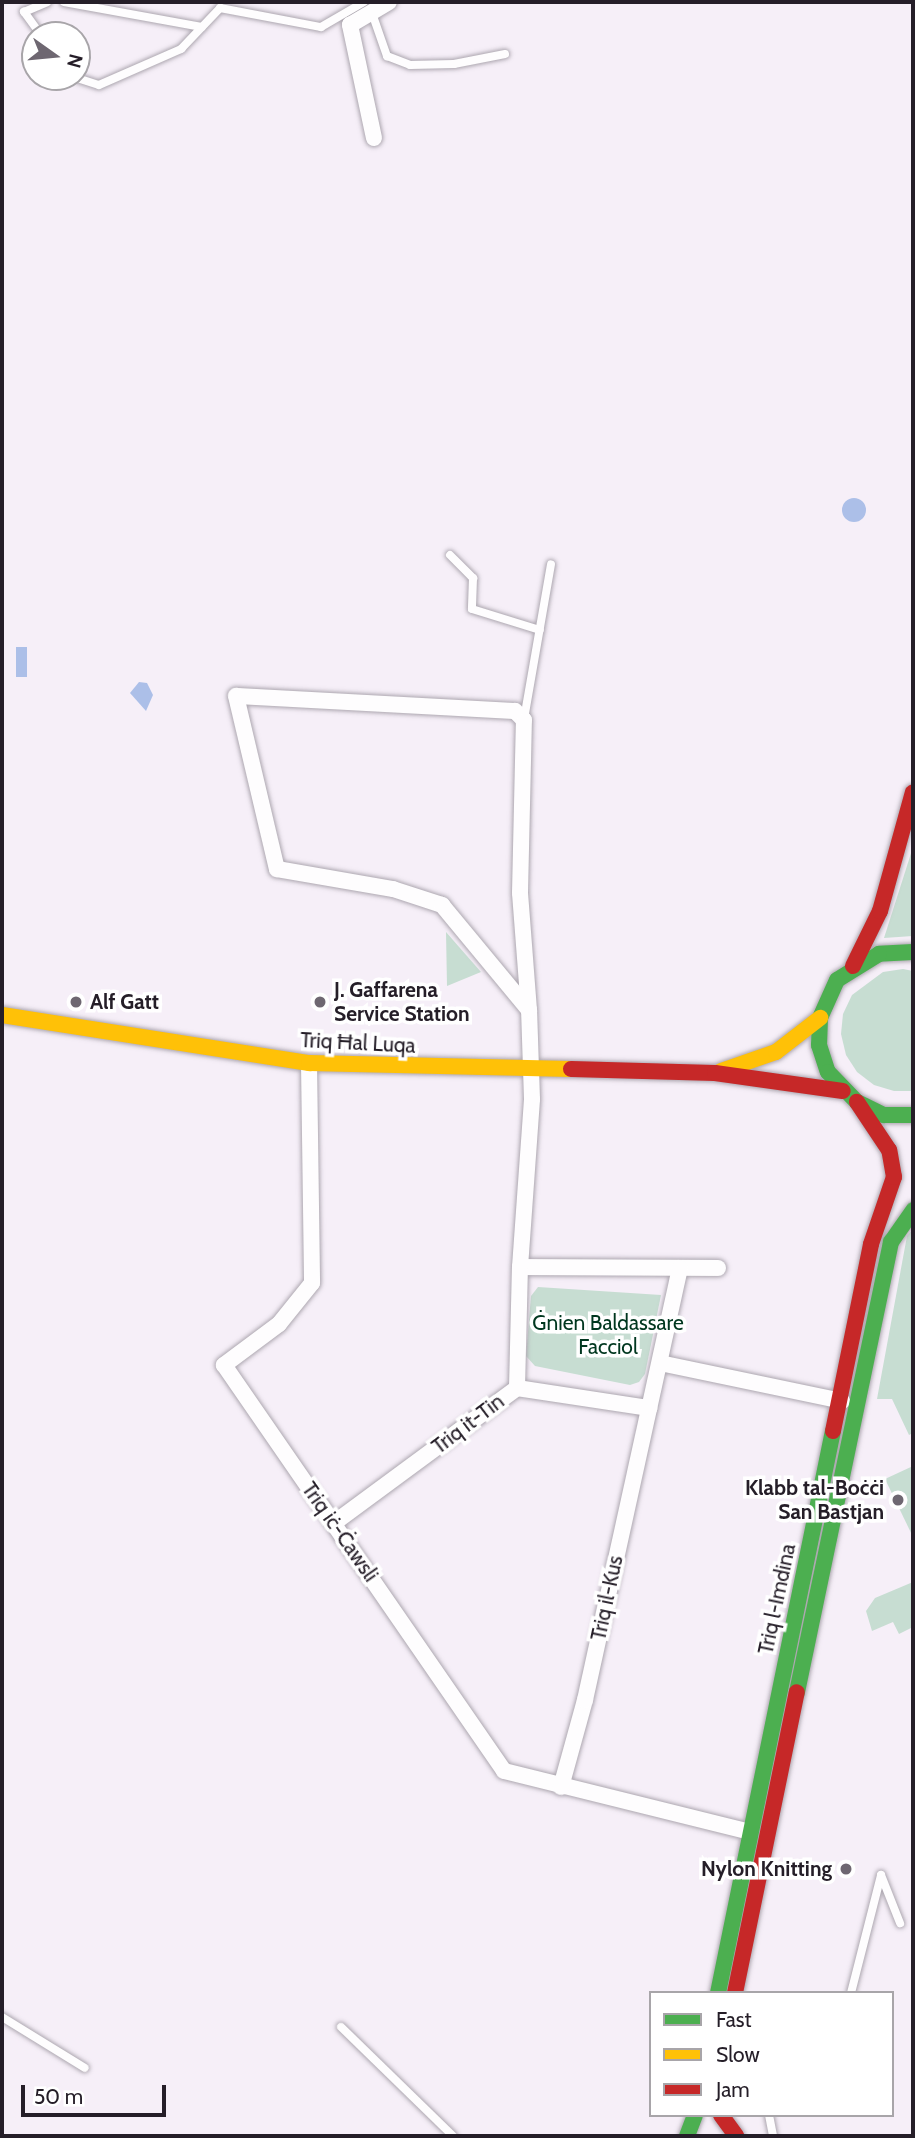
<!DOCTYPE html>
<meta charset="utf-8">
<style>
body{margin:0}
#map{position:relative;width:915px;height:2138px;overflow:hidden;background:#f6eff8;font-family:Cabin,sans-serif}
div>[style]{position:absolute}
.green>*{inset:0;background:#c7ddd2}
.water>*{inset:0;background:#acbfe8;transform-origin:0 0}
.round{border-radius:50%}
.roads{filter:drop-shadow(0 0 2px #ada7b0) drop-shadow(0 0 2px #ada7b0)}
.lane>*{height:8px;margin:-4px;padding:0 4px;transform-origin:4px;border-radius:4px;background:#fefdfe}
.street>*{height:16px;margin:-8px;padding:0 8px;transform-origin:8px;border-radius:8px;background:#fefdfe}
.fast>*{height:16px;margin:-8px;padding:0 8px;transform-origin:8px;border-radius:8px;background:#4caf50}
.slow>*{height:16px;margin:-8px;padding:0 8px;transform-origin:8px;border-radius:8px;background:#ffc107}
.jam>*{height:16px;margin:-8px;padding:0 8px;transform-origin:8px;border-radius:8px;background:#c62828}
.dots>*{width:19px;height:19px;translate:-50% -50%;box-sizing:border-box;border:4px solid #fff;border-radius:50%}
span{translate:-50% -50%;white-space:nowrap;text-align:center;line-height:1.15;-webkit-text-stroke:7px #fff;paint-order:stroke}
.poi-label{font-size:21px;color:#251e28;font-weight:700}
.left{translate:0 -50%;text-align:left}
.right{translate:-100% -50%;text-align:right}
.street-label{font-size:21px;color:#251e28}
.park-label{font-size:21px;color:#00371f}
.frame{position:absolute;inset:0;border:4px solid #251e28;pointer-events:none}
.legend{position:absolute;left:649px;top:1991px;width:245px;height:126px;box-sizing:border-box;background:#fff;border:2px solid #a8a5a9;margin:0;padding:9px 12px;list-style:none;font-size:21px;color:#251e28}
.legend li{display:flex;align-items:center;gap:14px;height:35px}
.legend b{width:35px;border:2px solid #a8a5a9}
.north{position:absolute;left:21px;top:21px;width:70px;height:70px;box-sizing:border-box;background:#fff;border:2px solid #a8a5a9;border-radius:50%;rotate:105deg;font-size:19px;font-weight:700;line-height:28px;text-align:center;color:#251e28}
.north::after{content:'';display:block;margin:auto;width:24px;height:32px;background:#6e6771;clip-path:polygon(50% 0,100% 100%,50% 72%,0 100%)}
.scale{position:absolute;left:21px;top:2085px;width:145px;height:32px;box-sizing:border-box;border:4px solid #251e28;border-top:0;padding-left:9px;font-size:21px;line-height:24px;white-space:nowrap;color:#251e28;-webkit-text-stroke:5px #fff;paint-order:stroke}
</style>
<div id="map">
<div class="green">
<div style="clip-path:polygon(913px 847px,913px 936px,884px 938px)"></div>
<div style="clip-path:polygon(446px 932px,481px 972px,447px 986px)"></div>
<div style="clip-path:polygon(903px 969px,913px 971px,913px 1091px,894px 1091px,874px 1085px,857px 1072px,846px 1055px,841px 1034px,843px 1014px,852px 995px,883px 972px)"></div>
<div style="clip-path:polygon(913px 1229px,913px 1433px,909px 1435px,892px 1399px,877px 1399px,907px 1236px)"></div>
<div style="clip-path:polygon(538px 1287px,661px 1295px,645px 1374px,639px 1382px,630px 1385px,535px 1366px,526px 1356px,531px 1296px)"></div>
<div style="clip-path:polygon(913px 1466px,913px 1537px,885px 1479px)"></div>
<div style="clip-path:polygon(913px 1582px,913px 1627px,899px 1634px,893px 1622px,872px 1631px,866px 1611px,875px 1598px)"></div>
</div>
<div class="water">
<div class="round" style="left:842px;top:498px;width:24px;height:24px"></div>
<div style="left:16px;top:647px;width:11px;height:30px"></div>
<div style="clip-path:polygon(139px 682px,147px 683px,153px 695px,146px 711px,130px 693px)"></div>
</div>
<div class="roads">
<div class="lane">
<div style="left:64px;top:2px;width:140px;rotate:10.3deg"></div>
<div style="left:372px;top:13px;width:46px;rotate:70.8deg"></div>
<div style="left:387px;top:56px;width:25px;rotate:21deg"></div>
<div style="left:410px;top:65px;width:44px;rotate:-1.3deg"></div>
<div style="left:454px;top:64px;width:52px;rotate:-11.1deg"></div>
<div style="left:41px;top:35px;width:29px;rotate:-126deg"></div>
<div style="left:24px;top:12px;width:25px;rotate:-23deg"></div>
<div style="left:74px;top:77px;width:26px;rotate:18deg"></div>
<div style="left:99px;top:85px;width:90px;rotate:-23.7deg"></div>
<div style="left:181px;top:49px;width:57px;rotate:-46.4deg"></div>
<div style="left:220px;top:8px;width:103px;rotate:10.7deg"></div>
<div style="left:321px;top:27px;width:50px;rotate:-30.2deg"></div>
<div style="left:450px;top:555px;width:33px;rotate:45deg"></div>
<div style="left:473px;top:578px;width:31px;rotate:92deg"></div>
<div style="left:472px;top:609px;width:71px;rotate:17.2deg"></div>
<div style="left:524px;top:719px;width:157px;rotate:-80.1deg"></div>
<div style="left:851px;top:1993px;width:122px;rotate:-75.7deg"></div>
<div style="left:881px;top:1875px;width:52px;rotate:68.4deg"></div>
<div style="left:2px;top:2017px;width:97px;rotate:31.6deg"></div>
<div style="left:341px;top:2027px;width:156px;rotate:44.2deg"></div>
<div style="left:769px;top:2115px;width:21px;rotate:79deg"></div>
</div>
<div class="street">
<div style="left:374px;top:138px;width:116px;rotate:-102deg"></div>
<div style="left:350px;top:25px;width:45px;rotate:-30.5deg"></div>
<div style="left:309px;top:1063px;width:220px;rotate:89.2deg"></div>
<div style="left:312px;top:1283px;width:53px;rotate:128.8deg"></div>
<div style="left:279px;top:1324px;width:69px;rotate:143.3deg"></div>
<div style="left:224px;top:1365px;width:493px;rotate:55.4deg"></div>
<div style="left:504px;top:1771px;width:253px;rotate:13.9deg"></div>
<div style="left:520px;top:1267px;width:198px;rotate:0.3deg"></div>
<div style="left:660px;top:1363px;width:186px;rotate:11.8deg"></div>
<div style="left:517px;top:1388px;width:134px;rotate:8.6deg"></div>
<div style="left:334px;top:1523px;width:227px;rotate:-36.4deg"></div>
<div style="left:517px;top:1388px;width:121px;rotate:-88.6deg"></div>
<div style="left:520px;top:1267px;width:168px;rotate:-85.9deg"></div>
<div style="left:532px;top:1099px;width:89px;rotate:-91.9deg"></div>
<div style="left:529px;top:1010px;width:117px;rotate:-94.4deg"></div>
<div style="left:520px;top:893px;width:173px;rotate:-88.7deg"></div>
<div style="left:524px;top:720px;width:13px;rotate:-135deg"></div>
<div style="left:515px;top:711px;width:279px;rotate:-176.9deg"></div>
<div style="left:236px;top:696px;width:178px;rotate:76.7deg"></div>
<div style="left:277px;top:869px;width:118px;rotate:9.8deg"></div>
<div style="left:393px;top:889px;width:52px;rotate:18.1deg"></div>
<div style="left:442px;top:905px;width:136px;rotate:50.4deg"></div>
<div style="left:561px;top:1787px;width:90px;rotate:-74.6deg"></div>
<div style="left:585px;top:1700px;width:442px;rotate:-77.6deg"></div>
</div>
<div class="fast">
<div style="left:913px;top:952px;width:34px;rotate:177deg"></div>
<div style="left:879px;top:954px;width:49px;rotate:148.2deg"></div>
<div style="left:837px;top:980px;width:42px;rotate:114.1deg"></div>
<div style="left:820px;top:1018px;width:27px;rotate:92deg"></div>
<div style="left:819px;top:1045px;width:28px;rotate:72deg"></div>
<div style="left:828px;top:1072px;width:42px;rotate:46deg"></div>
<div style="left:857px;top:1102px;width:30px;rotate:26deg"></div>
<div style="left:884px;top:1115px;width:29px"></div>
<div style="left:797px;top:1692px;width:460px;rotate:-78.2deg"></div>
<div style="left:891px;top:1242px;width:39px;rotate:-55deg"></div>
<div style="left:718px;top:1993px;width:574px;rotate:-78.44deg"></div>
<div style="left:687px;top:2136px;width:22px;rotate:-69deg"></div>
</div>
<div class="slow">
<div style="left:2px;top:1015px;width:311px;rotate:8.9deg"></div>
<div style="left:309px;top:1063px;width:262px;rotate:1.3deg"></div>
<div style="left:721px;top:1071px;width:58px;rotate:-19.1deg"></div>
<div style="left:776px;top:1052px;width:56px;rotate:-37.7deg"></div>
</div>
<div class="jam">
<div style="left:853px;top:966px;width:61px;rotate:-63.9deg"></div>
<div style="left:880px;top:911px;width:123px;rotate:-74.5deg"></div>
<div style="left:571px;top:1069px;width:144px;rotate:1.6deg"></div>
<div style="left:715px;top:1073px;width:129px;rotate:8deg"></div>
<div style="left:833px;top:1431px;width:191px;rotate:-78.5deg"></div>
<div style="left:871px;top:1244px;width:71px;rotate:-71.1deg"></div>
<div style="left:894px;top:1177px;width:27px;rotate:-100deg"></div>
<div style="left:889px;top:1150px;width:58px;rotate:-123.7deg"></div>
<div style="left:735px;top:1993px;width:307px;rotate:-78.4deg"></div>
<div style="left:721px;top:2115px;width:26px;rotate:54deg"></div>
</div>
</div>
<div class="dots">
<div style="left:76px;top:1002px;background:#6e6771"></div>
<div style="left:320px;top:1002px;background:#6e6771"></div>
<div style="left:898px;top:1500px;background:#6e6771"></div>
<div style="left:846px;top:1869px;background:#6e6771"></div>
</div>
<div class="poi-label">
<span class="left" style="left:334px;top:1002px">J. Gaffarena<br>Service Station</span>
<span class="left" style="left:90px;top:1002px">Alf Gatt</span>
<span class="right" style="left:884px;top:1500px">Klabb tal-Boċċi<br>San Bastjan</span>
<span class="right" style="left:832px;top:1869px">Nylon Knitting</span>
</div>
<div class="street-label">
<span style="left:358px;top:1043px;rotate:3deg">Triq Ħal Luqa</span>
<span style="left:468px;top:1424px;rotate:-37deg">Triq it-Tin</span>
<span style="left:340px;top:1532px;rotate:55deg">Triq iċ-Ċawsli</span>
<span style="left:607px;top:1598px;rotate:-78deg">Triq il-Kus</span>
<span style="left:777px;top:1599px;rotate:-78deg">Triq l-Imdina</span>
</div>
<div class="park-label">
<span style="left:608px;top:1335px">Ġnien Baldassare<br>Facciol</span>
</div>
<div class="frame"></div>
<ul class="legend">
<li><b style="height:9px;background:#4caf50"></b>Fast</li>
<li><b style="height:9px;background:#ffc107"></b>Slow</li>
<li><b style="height:9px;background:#c62828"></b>Jam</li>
</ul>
<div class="north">N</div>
<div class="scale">50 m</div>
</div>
